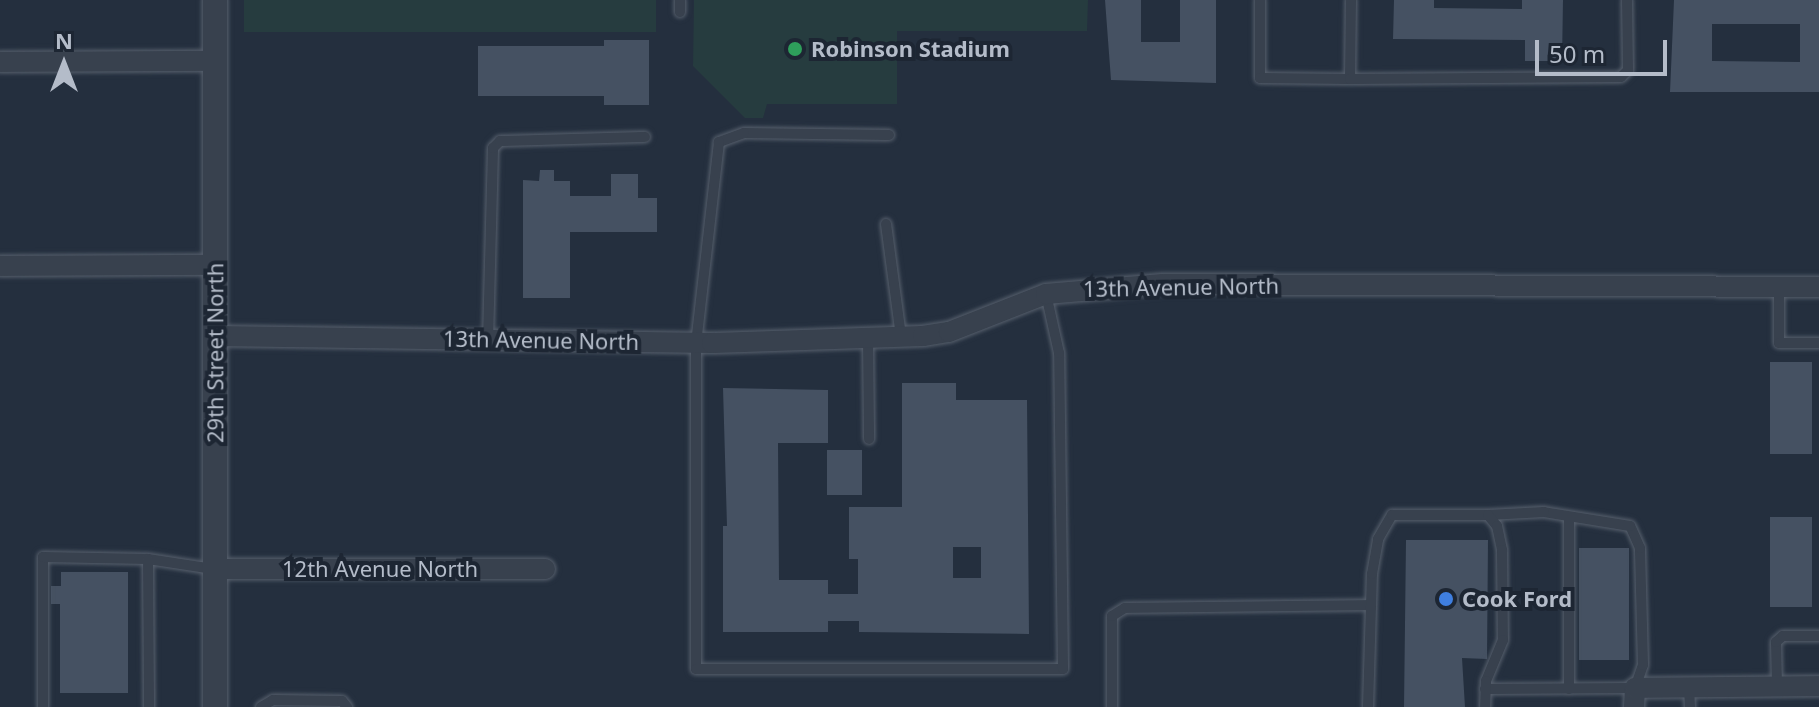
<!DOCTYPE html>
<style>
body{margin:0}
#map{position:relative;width:1819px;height:707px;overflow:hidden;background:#242f3e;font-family:"Noto Sans",sans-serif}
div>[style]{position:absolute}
.green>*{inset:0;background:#263c3f;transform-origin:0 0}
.building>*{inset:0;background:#455162;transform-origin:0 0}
.roads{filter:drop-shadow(0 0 2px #565f6c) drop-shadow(0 0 2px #565f6c)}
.service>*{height:10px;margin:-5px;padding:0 5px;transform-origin:5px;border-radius:5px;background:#38414e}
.minor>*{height:20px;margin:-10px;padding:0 10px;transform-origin:10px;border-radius:10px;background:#38414e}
.tertiary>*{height:24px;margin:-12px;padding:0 12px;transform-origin:12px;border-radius:12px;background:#38414e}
.dots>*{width:22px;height:22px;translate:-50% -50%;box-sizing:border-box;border:4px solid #1d2633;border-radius:50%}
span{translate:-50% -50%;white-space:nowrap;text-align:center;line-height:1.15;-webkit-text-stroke:8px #1d2633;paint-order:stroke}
.poi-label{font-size:22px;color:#b4bcc9;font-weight:700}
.left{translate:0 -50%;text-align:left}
.street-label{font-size:22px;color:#b4bcc9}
.north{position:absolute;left:24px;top:24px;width:80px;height:80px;-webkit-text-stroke:6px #1d2633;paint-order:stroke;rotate:0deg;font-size:22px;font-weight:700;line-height:32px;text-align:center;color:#b4bcc9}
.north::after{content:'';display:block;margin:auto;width:28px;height:36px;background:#b4bcc9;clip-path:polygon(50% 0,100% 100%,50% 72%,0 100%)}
.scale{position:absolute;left:1535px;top:40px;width:132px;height:36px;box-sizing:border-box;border:4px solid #b4bcc9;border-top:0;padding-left:10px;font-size:24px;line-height:28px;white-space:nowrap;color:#b4bcc9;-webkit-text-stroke:6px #1d2633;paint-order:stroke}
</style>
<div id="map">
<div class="green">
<div style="left:244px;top:0;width:412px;height:32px"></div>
<div style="clip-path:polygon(694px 0,1088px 0,1087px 31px,897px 31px,897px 104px,767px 104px,763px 118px,745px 118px,693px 66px)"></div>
</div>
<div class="building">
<div style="clip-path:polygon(1105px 0,1141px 0,1141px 42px,1180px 42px,1180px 0,1216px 0,1216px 83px,1111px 80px)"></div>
<div style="clip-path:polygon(1394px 0,1434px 0,1434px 8px,1522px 9px,1522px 0,1563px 0,1562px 61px,1525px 61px,1525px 40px,1393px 39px)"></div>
<div style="clip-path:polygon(evenodd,1674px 0,1819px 0,1819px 92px,1670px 92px,1674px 0,1712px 24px,1800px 24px,1800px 62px,1712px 61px,1712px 24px)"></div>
<div style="clip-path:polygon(604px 40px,649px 40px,649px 105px,604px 105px,604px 96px,478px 96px,478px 46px,604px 46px)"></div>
<div style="clip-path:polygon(540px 170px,554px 170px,554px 181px,570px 181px,570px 196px,611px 196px,611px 174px,638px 174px,638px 198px,657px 198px,657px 232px,570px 232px,570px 298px,523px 298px,523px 180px,539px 181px)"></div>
<div style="left:1770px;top:362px;width:42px;height:92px"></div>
<div style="clip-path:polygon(evenodd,902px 383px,956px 383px,956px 400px,1027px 400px,1029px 634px,859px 632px,859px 621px,828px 621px,828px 632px,723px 632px,723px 526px,727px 526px,723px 388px,828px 390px,828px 443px,778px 443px,779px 580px,828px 580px,828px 594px,858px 594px,858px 559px,849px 559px,849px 507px,902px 507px,902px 383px,953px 547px,981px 547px,981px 578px,953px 578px,953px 547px)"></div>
<div style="left:827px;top:450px;width:35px;height:45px"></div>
<div style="left:1770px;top:517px;width:42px;height:90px"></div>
<div style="clip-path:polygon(1406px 540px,1488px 540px,1487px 659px,1462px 658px,1465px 707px,1404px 707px)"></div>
<div style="left:1579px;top:548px;width:50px;height:112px"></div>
<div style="clip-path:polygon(61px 572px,128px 572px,128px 693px,60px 693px,60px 604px,51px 604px,51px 586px,61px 586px)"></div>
</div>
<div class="roads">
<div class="service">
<div style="left:1260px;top:0;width:78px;rotate:90deg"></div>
<div style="left:1260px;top:78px;width:90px;rotate:0.6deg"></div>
<div style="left:1350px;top:79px;width:79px;rotate:-89.3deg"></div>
<div style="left:680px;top:12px;width:12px;rotate:-90deg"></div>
<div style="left:1350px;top:79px;width:271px;rotate:-0.4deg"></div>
<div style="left:1621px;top:77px;width:10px;rotate:-45deg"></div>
<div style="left:1628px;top:70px;width:70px;rotate:-90.8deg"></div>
<div style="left:889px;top:135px;width:145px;rotate:-179.2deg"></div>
<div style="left:744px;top:133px;width:27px;rotate:160deg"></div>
<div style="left:719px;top:142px;width:202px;rotate:96.5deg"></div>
<div style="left:696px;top:343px;width:326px;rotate:90deg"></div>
<div style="left:696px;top:669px;width:367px"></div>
<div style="left:1063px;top:669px;width:316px;rotate:-90.7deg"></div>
<div style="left:1059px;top:353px;width:60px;rotate:-102.4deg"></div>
<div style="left:886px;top:224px;width:113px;rotate:82.4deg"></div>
<div style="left:1779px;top:287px;width:56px;rotate:90deg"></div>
<div style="left:1779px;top:343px;width:40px"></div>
<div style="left:868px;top:338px;width:101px;rotate:89.4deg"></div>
<div style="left:488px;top:340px;width:192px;rotate:-88.5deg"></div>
<div style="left:493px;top:148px;width:10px;rotate:-45deg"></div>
<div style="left:500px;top:141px;width:145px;rotate:-1.6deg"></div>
<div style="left:148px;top:559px;width:66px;rotate:8.7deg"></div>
<div style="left:1777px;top:686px;width:44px;rotate:-91.3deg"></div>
<div style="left:1776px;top:642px;width:9px;rotate:-41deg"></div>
<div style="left:1783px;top:636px;width:36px"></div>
<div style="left:1689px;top:688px;width:19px;rotate:87deg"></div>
<div style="left:1485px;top:689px;width:150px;rotate:-0.4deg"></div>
<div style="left:1635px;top:688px;width:24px;rotate:-71deg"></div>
<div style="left:1643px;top:665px;width:117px;rotate:-91.5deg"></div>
<div style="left:1640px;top:548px;width:24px;rotate:-114deg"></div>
<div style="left:1630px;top:526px;width:87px;rotate:-170.8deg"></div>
<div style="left:1544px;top:512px;width:56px;rotate:176.9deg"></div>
<div style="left:1569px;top:689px;width:170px;rotate:-90deg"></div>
<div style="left:43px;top:707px;width:150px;rotate:-90deg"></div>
<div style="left:43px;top:557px;width:105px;rotate:1.1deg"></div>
<div style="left:148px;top:559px;width:148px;rotate:89.6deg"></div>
<div style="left:261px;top:707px;width:14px;rotate:-30deg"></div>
<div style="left:273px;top:700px;width:69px;rotate:0.8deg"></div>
<div style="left:342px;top:701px;width:8px;rotate:50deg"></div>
<div style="left:1112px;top:707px;width:91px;rotate:-90deg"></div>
<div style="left:1112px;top:616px;width:15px;rotate:-32deg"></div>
<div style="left:1125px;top:608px;width:246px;rotate:-0.7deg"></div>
<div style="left:1368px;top:707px;width:133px;rotate:-88.3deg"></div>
<div style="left:1372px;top:574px;width:36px;rotate:-80deg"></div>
<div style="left:1378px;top:539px;width:28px;rotate:-60deg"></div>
<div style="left:1392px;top:515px;width:96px"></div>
<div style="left:1488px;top:515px;width:14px;rotate:51deg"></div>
<div style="left:1497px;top:526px;width:25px;rotate:78deg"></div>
<div style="left:1502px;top:550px;width:90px;rotate:89.4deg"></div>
<div style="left:1503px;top:640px;width:44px;rotate:112.5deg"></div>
<div style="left:1486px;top:681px;width:26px;rotate:92deg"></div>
</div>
<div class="minor">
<div style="left:0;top:62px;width:215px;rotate:-0.3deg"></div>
<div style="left:0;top:266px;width:215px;rotate:-0.3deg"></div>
<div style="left:215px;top:336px;width:497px;rotate:0.8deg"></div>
<div style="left:712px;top:343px;width:211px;rotate:-1.9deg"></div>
<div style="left:923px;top:336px;width:26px;rotate:-9deg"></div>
<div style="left:949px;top:332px;width:104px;rotate:-21.4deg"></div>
<div style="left:1046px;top:294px;width:117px;rotate:-4.9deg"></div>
<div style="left:1163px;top:284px;width:656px;rotate:0.26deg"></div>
<div style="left:215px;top:569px;width:330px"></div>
<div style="left:1634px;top:707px;width:19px;rotate:-87deg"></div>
<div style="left:1635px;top:688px;width:184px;rotate:-0.6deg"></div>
</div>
<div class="tertiary">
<div style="left:215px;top:707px;width:707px;rotate:-90deg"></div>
</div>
</div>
<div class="dots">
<div style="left:795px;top:49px;background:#2e9e5b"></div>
<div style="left:1446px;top:599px;background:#3f7fe0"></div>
</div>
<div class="poi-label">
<span class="left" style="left:811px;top:49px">Robinson Stadium</span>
<span class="left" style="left:1462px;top:599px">Cook Ford</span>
</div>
<div class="street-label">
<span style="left:1181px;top:287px;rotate:-1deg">13th Avenue North</span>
<span style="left:541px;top:340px;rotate:1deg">13th Avenue North</span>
<span style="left:215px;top:353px;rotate:-90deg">29th Street North</span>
<span style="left:380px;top:569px">12th Avenue North</span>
</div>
<div class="north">N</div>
<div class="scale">50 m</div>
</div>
